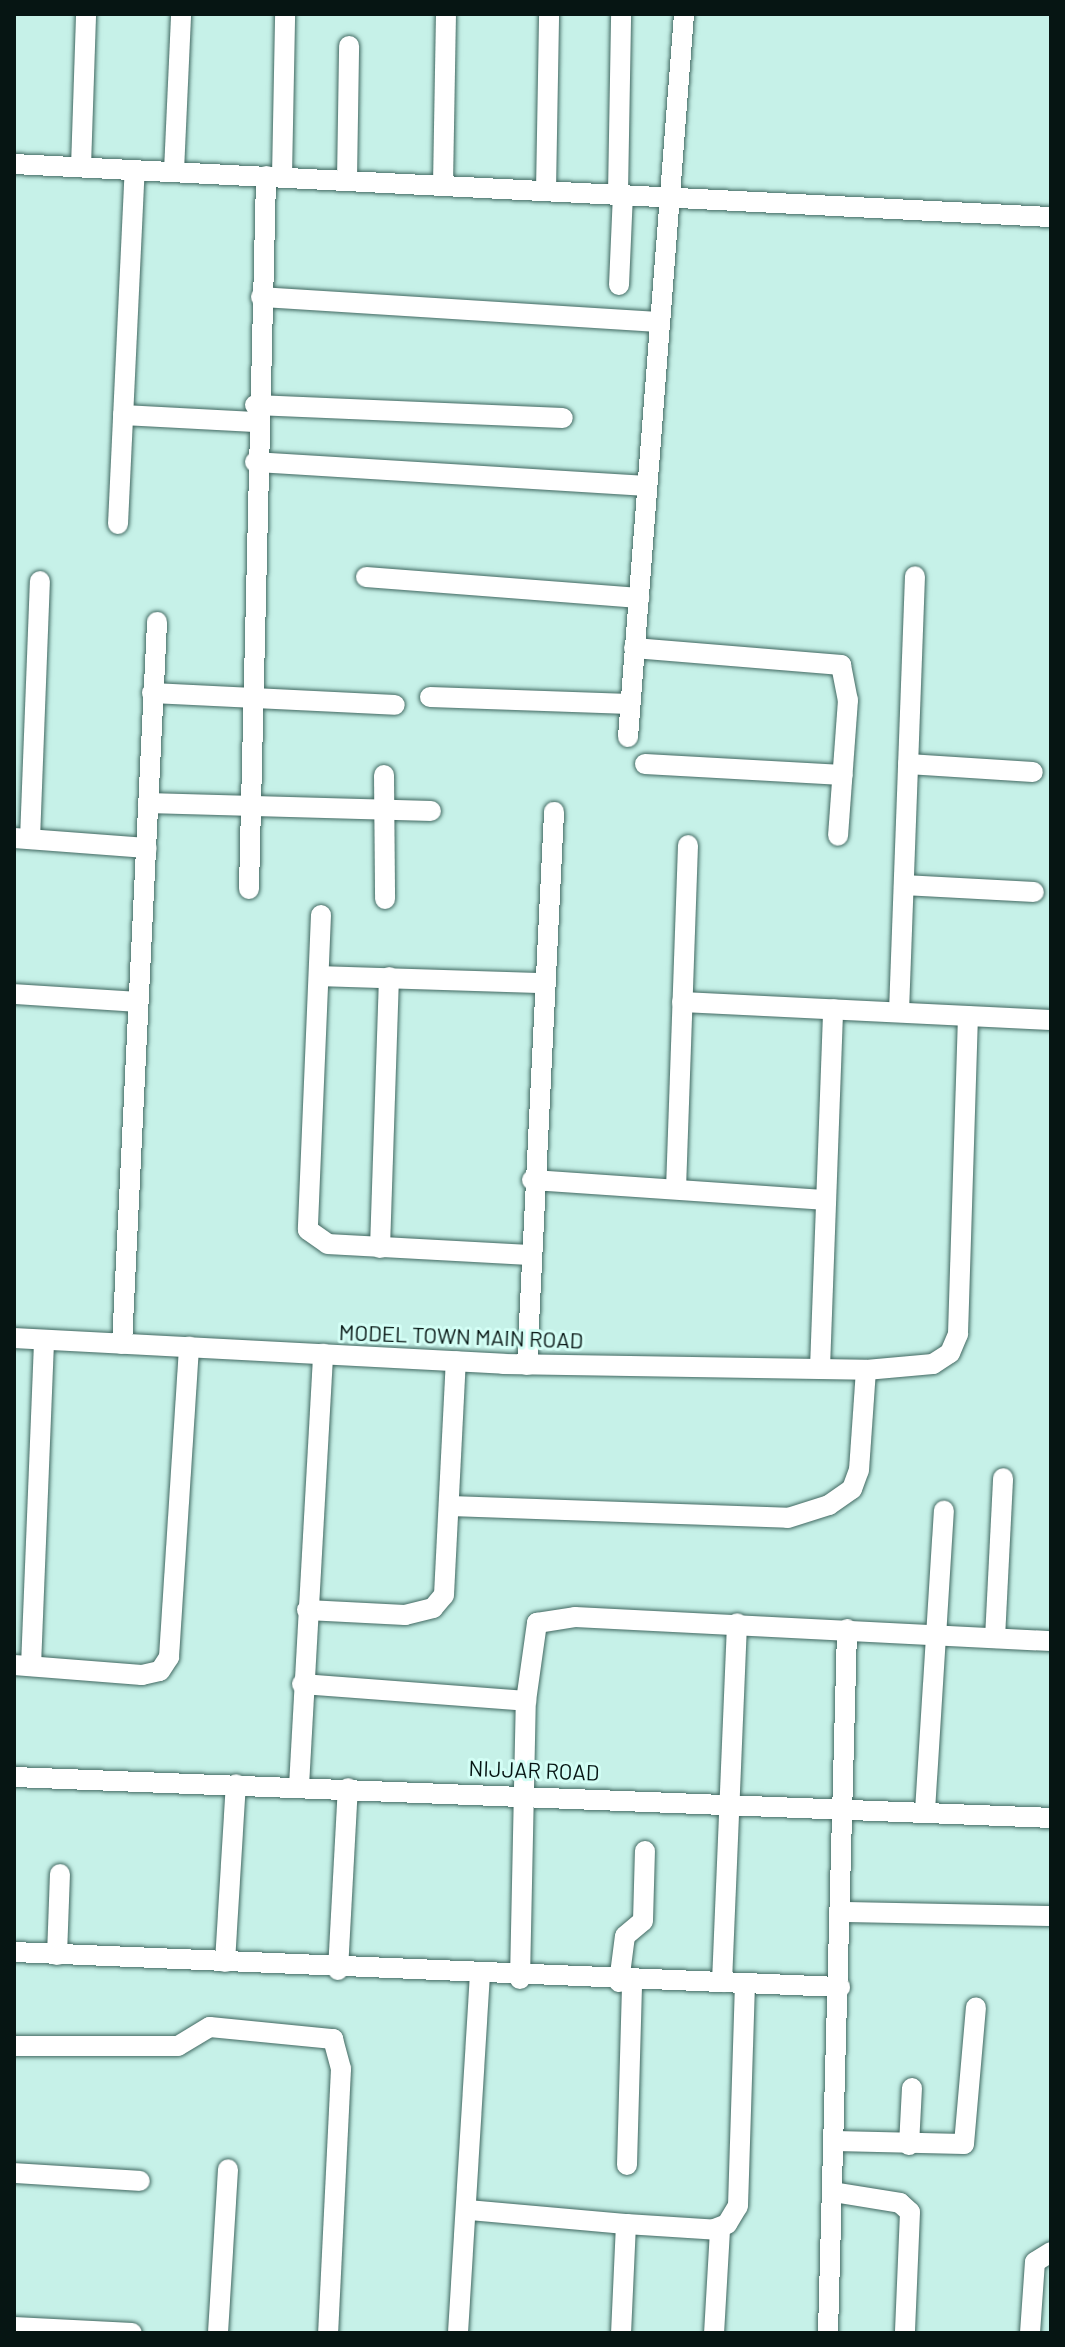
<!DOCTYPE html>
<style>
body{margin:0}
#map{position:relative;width:1065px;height:2347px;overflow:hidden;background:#c6f1e8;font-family:Barlow,sans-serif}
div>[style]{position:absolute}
.roads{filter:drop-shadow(0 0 2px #416861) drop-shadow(0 0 2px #416861)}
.minor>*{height:20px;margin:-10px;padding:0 10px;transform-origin:10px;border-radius:10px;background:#fff}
span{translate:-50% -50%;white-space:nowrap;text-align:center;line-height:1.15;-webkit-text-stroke:6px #d3fef5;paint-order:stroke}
.street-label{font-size:22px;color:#061513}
.frame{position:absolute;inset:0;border:16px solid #061513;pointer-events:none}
</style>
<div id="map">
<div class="roads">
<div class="minor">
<div style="left:14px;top:164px;width:1038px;rotate:2.93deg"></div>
<div style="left:81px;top:167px;width:153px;rotate:-88.1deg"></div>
<div style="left:174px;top:171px;width:157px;rotate:-87.4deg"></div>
<div style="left:282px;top:177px;width:163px;rotate:-88.9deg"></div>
<div style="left:347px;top:180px;width:134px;rotate:-89.1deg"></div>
<div style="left:443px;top:185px;width:169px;rotate:-89deg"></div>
<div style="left:546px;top:191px;width:177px;rotate:-89deg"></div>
<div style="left:618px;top:193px;width:179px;rotate:-89deg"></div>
<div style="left:619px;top:285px;width:91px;rotate:-87.5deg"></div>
<div style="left:261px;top:297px;width:396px;rotate:3.6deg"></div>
<div style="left:255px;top:405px;width:308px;rotate:2.4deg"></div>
<div style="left:123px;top:415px;width:132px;rotate:3deg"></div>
<div style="left:255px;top:462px;width:391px;rotate:3.5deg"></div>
<div style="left:118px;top:524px;width:354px;rotate:-87.3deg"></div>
<div style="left:366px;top:577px;width:274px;rotate:4.4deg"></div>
<div style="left:634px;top:648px;width:208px;rotate:4.7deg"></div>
<div style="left:841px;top:665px;width:36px;rotate:79deg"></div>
<div style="left:848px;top:700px;width:136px;rotate:94.2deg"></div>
<div style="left:152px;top:693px;width:243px;rotate:2.8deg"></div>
<div style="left:430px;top:697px;width:200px;rotate:2deg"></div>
<div style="left:628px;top:737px;width:725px;rotate:-85.57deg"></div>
<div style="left:645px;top:764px;width:198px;rotate:3.2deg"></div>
<div style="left:908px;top:764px;width:125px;rotate:3.7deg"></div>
<div style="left:384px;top:775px;width:124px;rotate:89.5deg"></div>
<div style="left:148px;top:803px;width:283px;rotate:1.6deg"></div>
<div style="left:14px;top:838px;width:133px;rotate:4.3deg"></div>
<div style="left:30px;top:839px;width:258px;rotate:-87.8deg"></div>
<div style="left:904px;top:885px;width:130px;rotate:3.1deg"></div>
<div style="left:249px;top:889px;width:713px;rotate:-88.63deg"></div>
<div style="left:321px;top:915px;width:315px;rotate:92.4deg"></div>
<div style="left:308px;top:1230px;width:24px;rotate:35deg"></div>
<div style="left:328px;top:1244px;width:201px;rotate:3.1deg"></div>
<div style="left:319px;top:976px;width:225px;rotate:1.8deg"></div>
<div style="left:14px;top:994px;width:123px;rotate:3.7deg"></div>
<div style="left:682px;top:1002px;width:369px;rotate:2.8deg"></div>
<div style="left:899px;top:1012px;width:436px;rotate:-87.9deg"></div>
<div style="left:532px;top:1180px;width:293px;rotate:3.9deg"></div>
<div style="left:676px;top:1189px;width:344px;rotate:-88deg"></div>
<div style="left:380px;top:1248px;width:271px;rotate:-88.1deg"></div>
<div style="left:14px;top:1338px;width:490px;rotate:3deg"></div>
<div style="left:503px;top:1364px;width:363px;rotate:0.9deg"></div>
<div style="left:866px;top:1370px;width:67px;rotate:-5.1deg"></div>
<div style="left:933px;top:1364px;width:20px;rotate:-33deg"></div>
<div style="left:950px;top:1353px;width:21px;rotate:-67deg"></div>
<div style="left:958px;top:1334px;width:318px;rotate:-88.2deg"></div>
<div style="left:122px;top:1344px;width:723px;rotate:-87.22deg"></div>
<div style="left:527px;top:1365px;width:554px;rotate:-87.2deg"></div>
<div style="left:820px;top:1368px;width:359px;rotate:-87.9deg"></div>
<div style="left:450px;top:1506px;width:338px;rotate:2deg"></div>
<div style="left:788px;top:1518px;width:43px;rotate:-17.6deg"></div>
<div style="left:829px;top:1505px;width:28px;rotate:-35deg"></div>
<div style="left:852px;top:1489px;width:20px;rotate:-70deg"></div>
<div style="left:859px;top:1470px;width:100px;rotate:-86deg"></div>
<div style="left:307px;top:1610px;width:98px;rotate:2.9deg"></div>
<div style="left:405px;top:1615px;width:29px;rotate:-14deg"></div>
<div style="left:433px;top:1608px;width:17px;rotate:-50deg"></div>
<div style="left:444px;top:1595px;width:234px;rotate:-87.1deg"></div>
<div style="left:995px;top:1638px;width:160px;rotate:-87.1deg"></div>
<div style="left:14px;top:1665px;width:128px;rotate:4.5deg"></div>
<div style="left:142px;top:1675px;width:18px;rotate:-13deg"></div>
<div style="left:160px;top:1671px;width:17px;rotate:-57deg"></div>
<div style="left:169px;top:1657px;width:311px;rotate:-86.3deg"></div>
<div style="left:31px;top:1666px;width:326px;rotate:-87.7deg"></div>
<div style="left:302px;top:1684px;width:225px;rotate:4.3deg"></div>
<div style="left:14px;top:1777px;width:1038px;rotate:2.26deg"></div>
<div style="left:299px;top:1786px;width:433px;rotate:-86.8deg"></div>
<div style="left:925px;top:1811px;width:301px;rotate:-86.4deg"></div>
<div style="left:843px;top:1912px;width:208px;rotate:1.1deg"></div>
<div style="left:14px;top:1952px;width:827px;rotate:2.43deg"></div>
<div style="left:57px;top:1955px;width:81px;rotate:-87.9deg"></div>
<div style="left:225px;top:1962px;width:178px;rotate:-86.5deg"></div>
<div style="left:338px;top:1970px;width:182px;rotate:-86.9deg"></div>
<div style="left:520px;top:1979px;width:278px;rotate:-88.8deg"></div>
<div style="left:526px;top:1701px;width:79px;rotate:-82deg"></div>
<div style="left:537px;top:1623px;width:38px;rotate:-9deg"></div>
<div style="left:575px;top:1617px;width:477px;rotate:2.9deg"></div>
<div style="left:619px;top:1982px;width:46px;rotate:-82.6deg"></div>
<div style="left:625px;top:1936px;width:23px;rotate:-40deg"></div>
<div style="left:643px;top:1921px;width:70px;rotate:-88.4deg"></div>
<div style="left:722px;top:1982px;width:359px;rotate:-87.6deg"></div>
<div style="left:14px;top:2046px;width:164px"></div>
<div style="left:178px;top:2046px;width:37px;rotate:-31deg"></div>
<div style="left:210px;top:2027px;width:124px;rotate:5.6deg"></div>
<div style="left:333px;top:2039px;width:31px;rotate:75deg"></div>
<div style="left:341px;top:2069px;width:264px;rotate:92.8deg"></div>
<div style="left:835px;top:2141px;width:129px;rotate:1.3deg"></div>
<div style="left:964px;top:2144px;width:137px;rotate:-85deg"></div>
<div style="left:909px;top:2145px;width:57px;rotate:-87deg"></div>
<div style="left:627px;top:2165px;width:183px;rotate:-88.4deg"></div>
<div style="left:14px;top:2173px;width:126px;rotate:3.6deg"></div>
<div style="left:833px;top:2192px;width:68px;rotate:9.3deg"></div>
<div style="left:900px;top:2203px;width:13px;rotate:42deg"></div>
<div style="left:910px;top:2212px;width:121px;rotate:92.4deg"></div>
<div style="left:469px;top:2210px;width:158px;rotate:5.1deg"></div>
<div style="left:626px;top:2224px;width:109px;rotate:92.6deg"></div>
<div style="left:626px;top:2224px;width:94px;rotate:3.7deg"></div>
<div style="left:720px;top:2230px;width:103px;rotate:93.3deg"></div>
<div style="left:714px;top:2229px;width:14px;rotate:-21deg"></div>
<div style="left:727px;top:2224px;width:21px;rotate:-59deg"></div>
<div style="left:738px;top:2206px;width:222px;rotate:-88.2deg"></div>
<div style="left:14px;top:2327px;width:118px;rotate:2.9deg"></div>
<div style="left:218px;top:2333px;width:164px;rotate:-86.5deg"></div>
<div style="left:458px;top:2333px;width:358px;rotate:-86.5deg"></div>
<div style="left:828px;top:2333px;width:704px;rotate:-88.45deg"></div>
<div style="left:1030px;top:2333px;width:71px;rotate:-86deg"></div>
<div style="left:1035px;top:2262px;width:19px;rotate:-32deg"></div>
</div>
</div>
<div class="street-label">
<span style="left:461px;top:1336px;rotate:2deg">MODEL TOWN MAIN ROAD</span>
<span style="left:534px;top:1770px;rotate:2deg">NIJJAR ROAD</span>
</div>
<div class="frame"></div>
</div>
